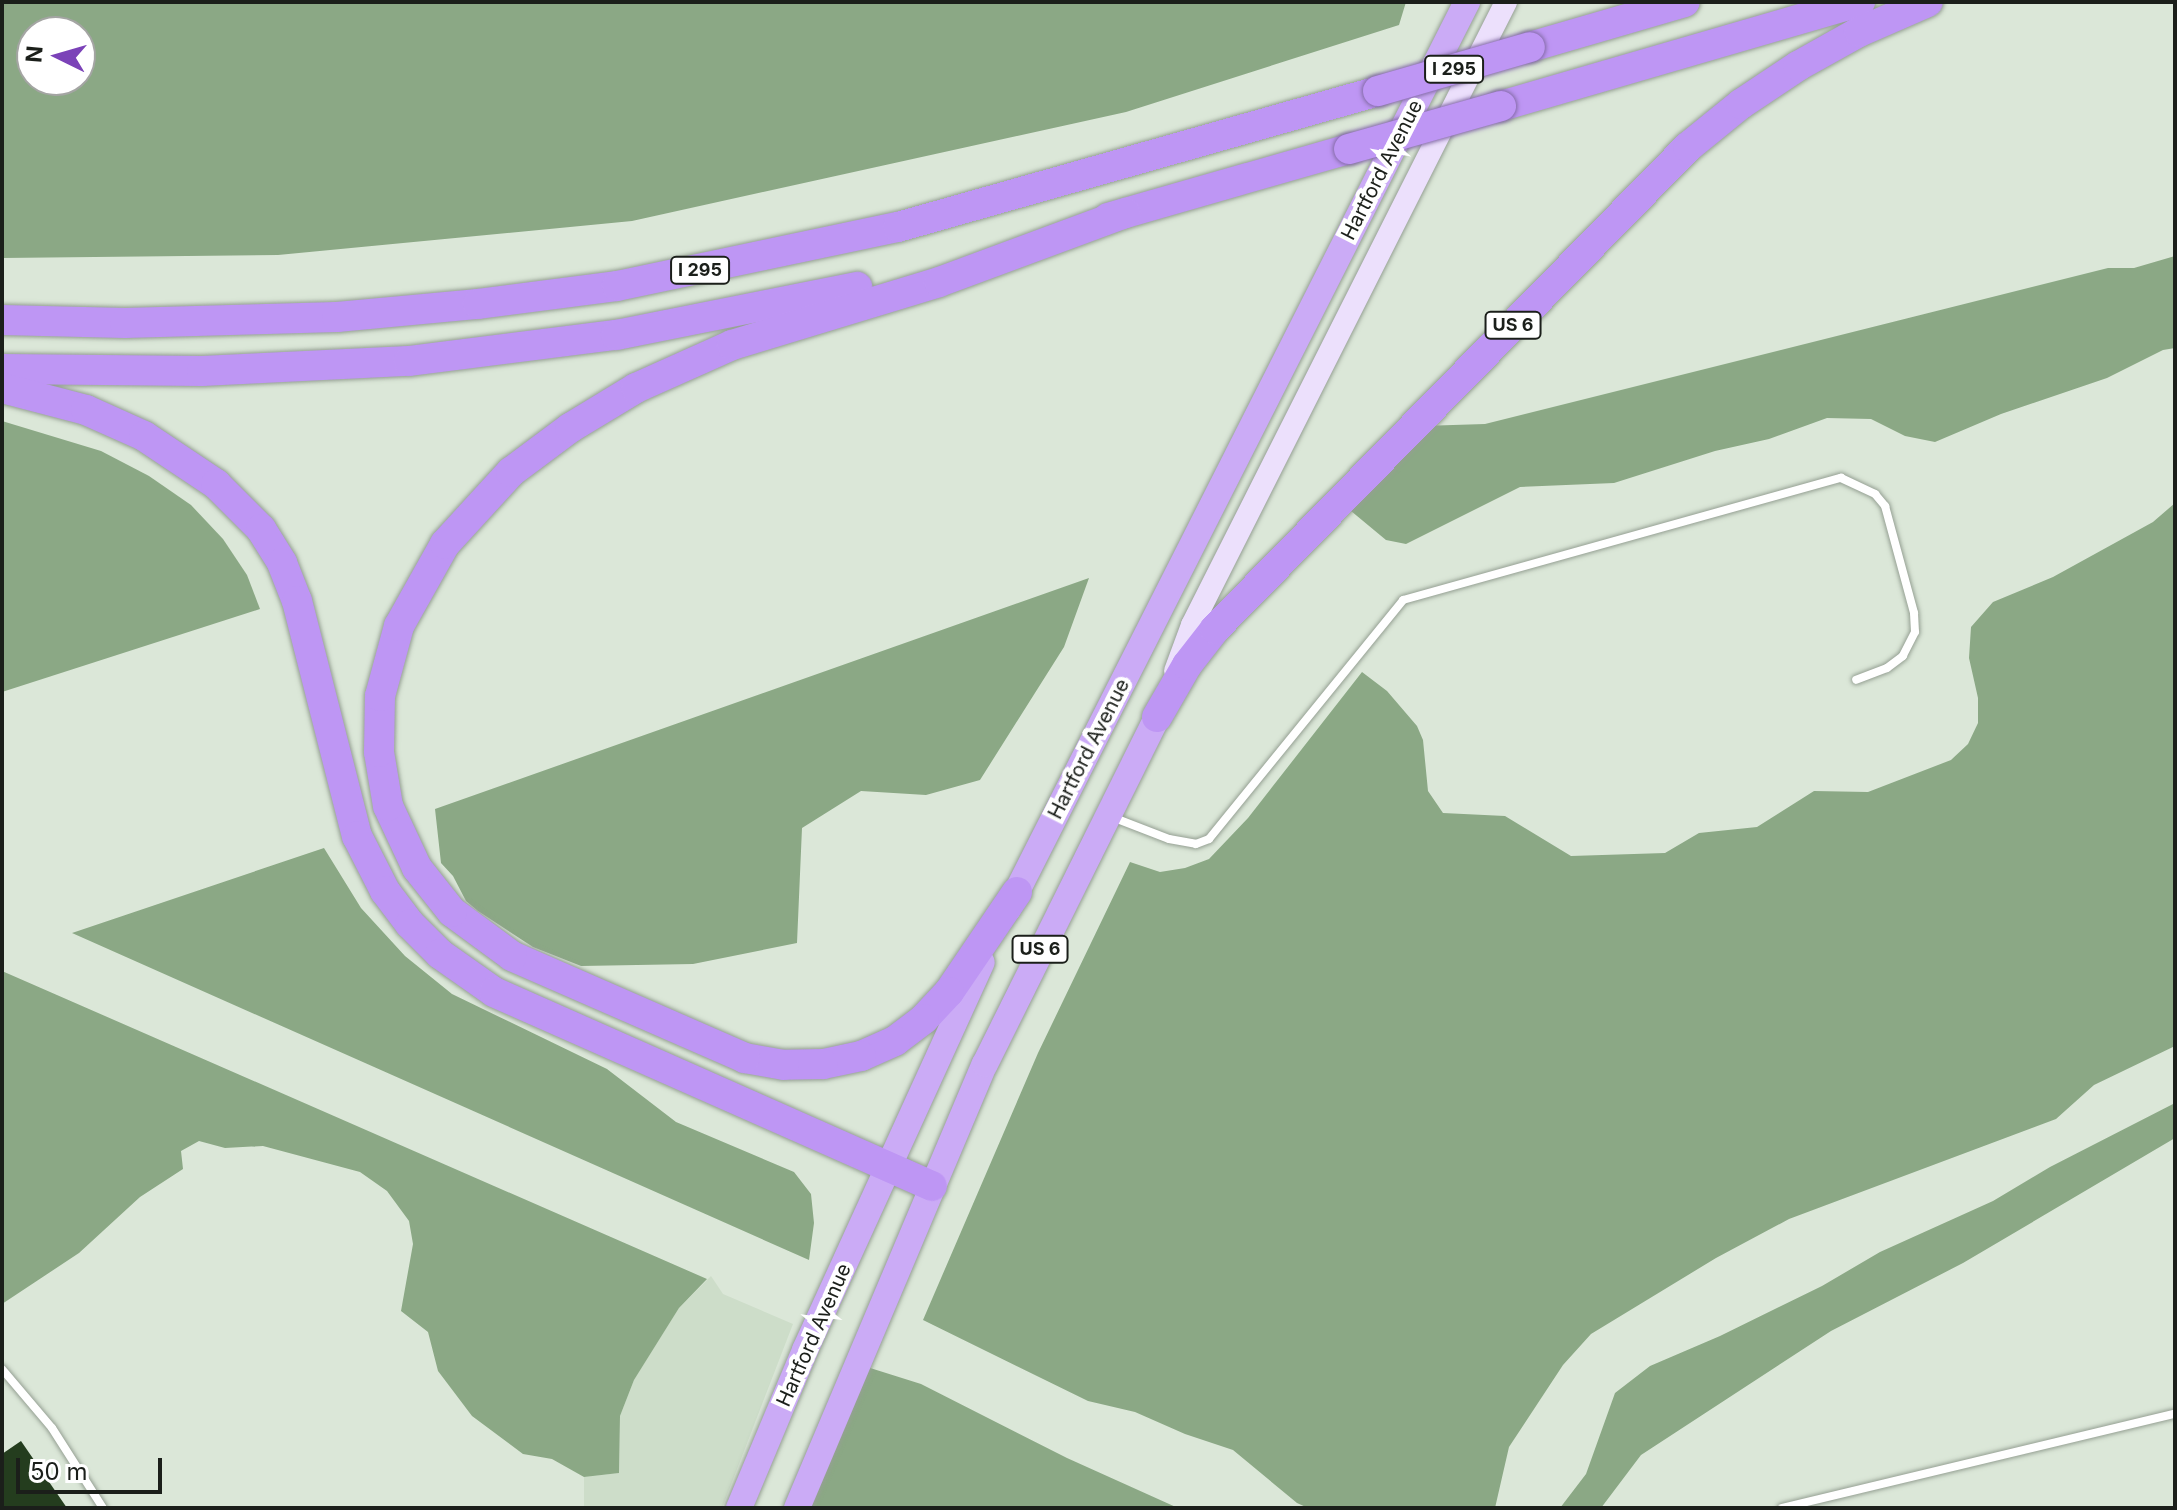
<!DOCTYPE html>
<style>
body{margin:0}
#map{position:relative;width:2177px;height:1510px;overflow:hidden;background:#dbe7d8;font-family:Inter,sans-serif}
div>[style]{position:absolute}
.built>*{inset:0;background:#cdddc9}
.forest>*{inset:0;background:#8ba885}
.building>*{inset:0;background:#243d1e}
.roads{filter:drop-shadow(0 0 2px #95a093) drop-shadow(0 0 2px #95a093)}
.service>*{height:8px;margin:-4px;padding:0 4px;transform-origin:4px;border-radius:4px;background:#fff}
.secondary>*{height:22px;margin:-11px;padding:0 11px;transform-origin:11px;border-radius:11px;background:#ece0fc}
.trunk>*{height:26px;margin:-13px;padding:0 13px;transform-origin:13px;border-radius:13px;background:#cbabf6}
.motorway>*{height:30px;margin:-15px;padding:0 15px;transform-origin:15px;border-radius:15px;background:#be96f4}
.bridges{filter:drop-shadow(0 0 2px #856ca8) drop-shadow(0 0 2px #856ca8)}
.motorway-bridge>*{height:30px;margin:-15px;padding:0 15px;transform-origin:15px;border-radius:15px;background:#be96f4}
span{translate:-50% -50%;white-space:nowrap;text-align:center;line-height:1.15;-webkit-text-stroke:8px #fff;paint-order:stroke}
.shield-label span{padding:2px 6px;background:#fff;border:2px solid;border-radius:6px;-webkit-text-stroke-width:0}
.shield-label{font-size:18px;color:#1b1f1a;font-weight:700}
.street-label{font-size:20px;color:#1b1f1a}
.frame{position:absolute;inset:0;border:4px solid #1b1f1a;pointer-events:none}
.north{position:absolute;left:16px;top:16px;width:80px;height:80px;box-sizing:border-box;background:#fff;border:2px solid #a4a5a3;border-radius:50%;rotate:275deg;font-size:22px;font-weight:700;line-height:32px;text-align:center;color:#1b1f1a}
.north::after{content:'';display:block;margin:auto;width:28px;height:36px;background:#7b42b8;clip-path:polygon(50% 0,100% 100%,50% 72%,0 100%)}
.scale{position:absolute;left:16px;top:1458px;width:146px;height:36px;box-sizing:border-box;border:4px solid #1b1f1a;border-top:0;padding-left:10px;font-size:24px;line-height:28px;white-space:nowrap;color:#1b1f1a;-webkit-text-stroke:6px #fff;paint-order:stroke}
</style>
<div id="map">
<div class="built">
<div style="clip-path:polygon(711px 1276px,723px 1294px,793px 1324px,722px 1508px,584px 1508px,584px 1477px,619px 1473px,620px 1416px,634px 1380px,679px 1308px)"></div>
</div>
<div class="forest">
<div style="clip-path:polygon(evenodd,2px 2px,1406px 2px,1399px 25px,1126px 112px,632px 221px,278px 255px,2px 258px,2px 2px,80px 32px,80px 80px,32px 80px,32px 32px,80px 32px)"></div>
<div style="clip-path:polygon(2175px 256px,2175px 348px,2163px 350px,2107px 378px,2001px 414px,1935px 442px,1905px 436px,1871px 419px,1827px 418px,1769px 439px,1715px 451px,1614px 483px,1520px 487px,1406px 544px,1386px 540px,1345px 506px,1421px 426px,1485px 424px,2108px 268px,2134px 268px)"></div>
<div style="clip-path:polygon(2px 421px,101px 451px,149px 476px,191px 505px,223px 539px,247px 575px,260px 609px,2px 692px)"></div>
<div style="clip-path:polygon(2175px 503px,2175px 1046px,2094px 1085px,2056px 1119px,1789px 1219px,1716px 1258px,1591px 1334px,1563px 1365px,1509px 1447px,1495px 1508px,1308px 1508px,1297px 1503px,1233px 1450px,1185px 1434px,1135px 1412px,1088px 1401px,923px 1320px,1038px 1053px,1130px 862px,1160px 872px,1185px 868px,1209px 859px,1248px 818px,1362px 672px,1387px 691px,1417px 726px,1423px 740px,1428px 791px,1443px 813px,1505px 816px,1571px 856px,1665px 853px,1699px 833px,1757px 827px,1814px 791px,1868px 792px,1951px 760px,1968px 744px,1978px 723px,1978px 698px,1969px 658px,1971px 627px,1993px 602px,2053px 577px,2153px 522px)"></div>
<div style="clip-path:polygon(1089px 578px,1064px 647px,980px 780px,926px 795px,861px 791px,802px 828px,797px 943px,693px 964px,581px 966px,533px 947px,478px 911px,466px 901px,453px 876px,441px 863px,435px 809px)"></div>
<div style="clip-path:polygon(324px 848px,361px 908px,405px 956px,452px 994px,607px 1069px,676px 1122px,794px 1172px,811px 1194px,814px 1223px,809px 1260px,72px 933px)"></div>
<div style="clip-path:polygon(2px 971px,707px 1279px,679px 1308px,634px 1380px,620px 1416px,619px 1473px,584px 1477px,552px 1459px,523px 1454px,472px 1416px,438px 1371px,428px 1332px,401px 1311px,413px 1244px,409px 1221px,387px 1191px,360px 1172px,263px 1146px,225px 1148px,199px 1141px,181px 1151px,183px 1169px,140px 1197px,79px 1253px,2px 1304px)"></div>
<div style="clip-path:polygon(2175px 1103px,2175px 1138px,1963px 1263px,1831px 1331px,1641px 1455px,1601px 1508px,1560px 1508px,1586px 1474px,1615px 1393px,1650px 1366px,1720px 1336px,1822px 1286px,1880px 1252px,1993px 1201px,2050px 1167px)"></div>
<div style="clip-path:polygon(867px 1367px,921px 1384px,1067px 1458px,1178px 1508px,803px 1508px)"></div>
</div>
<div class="building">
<div style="clip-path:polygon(21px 1441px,67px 1508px,2px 1508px,2px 1454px)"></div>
</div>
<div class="roads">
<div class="service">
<div style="left:1112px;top:817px;width:61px;rotate:21.1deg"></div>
<div style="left:1169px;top:839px;width:27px;rotate:10deg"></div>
<div style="left:1196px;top:844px;width:14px;rotate:-21deg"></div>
<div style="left:1209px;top:839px;width:308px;rotate:-50.9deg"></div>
<div style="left:1403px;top:600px;width:455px;rotate:-15.6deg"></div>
<div style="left:1841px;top:478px;width:38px;rotate:25deg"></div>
<div style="left:1875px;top:494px;width:16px;rotate:50deg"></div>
<div style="left:1885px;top:506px;width:111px;rotate:74.8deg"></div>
<div style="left:1914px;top:613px;width:19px;rotate:87deg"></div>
<div style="left:1915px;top:632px;width:27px;rotate:117deg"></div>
<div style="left:1903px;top:656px;width:20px;rotate:143deg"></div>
<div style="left:1887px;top:668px;width:33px;rotate:159deg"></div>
<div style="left:2px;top:1369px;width:77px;rotate:49.7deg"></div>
<div style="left:52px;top:1428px;width:95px;rotate:57.5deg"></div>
<div style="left:1782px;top:1508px;width:404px;rotate:-13.5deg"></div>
</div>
<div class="secondary">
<div style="left:1175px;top:671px;width:49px;rotate:-69.7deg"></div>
<div style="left:1192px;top:625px;width:698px;rotate:-63.25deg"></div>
</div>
<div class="trunk">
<div style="left:1008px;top:909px;width:1017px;rotate:-63.16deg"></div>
<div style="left:739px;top:1508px;width:171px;rotate:-67.3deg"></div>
<div style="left:805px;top:1350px;width:426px;rotate:-65.5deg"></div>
<div style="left:797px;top:1508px;width:482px;rotate:-67.1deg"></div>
<div style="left:985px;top:1064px;width:387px;rotate:-63.6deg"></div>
</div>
<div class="motorway">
<div style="left:1530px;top:47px;width:161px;rotate:-16.2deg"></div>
<div style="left:1501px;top:106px;width:374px;rotate:-16.2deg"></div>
<div style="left:1108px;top:218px;width:251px;rotate:-16deg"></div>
<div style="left:2px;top:320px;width:123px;rotate:1.4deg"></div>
<div style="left:125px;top:323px;width:212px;rotate:-1.6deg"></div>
<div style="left:337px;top:317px;width:142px;rotate:-5.3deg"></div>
<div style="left:478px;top:304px;width:140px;rotate:-7.4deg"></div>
<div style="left:617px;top:286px;width:287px;rotate:-11.9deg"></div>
<div style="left:898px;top:227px;width:499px;rotate:-15.8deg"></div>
<div style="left:2px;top:369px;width:200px;rotate:0.6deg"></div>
<div style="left:202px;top:371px;width:207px;rotate:-2.8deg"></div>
<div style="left:409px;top:361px;width:209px;rotate:-7.2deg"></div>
<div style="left:616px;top:335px;width:246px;rotate:-11.3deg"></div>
<div style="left:2px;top:388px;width:87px;rotate:14.7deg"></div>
<div style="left:86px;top:410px;width:64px;rotate:24.1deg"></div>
<div style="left:144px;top:436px;width:87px;rotate:33.7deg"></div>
<div style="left:216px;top:484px;width:64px;rotate:45deg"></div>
<div style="left:261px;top:529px;width:40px;rotate:58deg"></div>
<div style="left:282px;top:563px;width:41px;rotate:68.5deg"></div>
<div style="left:297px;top:601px;width:243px;rotate:75.7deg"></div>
<div style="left:357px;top:836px;width:62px;rotate:63deg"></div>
<div style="left:385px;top:891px;width:41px;rotate:52.9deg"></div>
<div style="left:410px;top:924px;width:42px;rotate:45deg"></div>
<div style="left:440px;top:954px;width:66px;rotate:35.1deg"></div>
<div style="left:494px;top:992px;width:479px;rotate:23.9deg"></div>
<div style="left:1157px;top:717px;width:60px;rotate:-60deg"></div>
<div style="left:1187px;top:665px;width:46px;rotate:-52.1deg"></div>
<div style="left:1215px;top:629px;width:675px;rotate:-45.54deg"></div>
<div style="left:1688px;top:147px;width:68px;rotate:-39.1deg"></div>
<div style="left:1741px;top:104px;width:69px;rotate:-33.7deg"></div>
<div style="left:1798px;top:66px;width:70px;rotate:-29.1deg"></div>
<div style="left:1859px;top:32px;width:75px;rotate:-23.5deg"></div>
<div style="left:1017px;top:892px;width:121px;rotate:124.2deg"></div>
<div style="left:949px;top:992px;width:37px;rotate:133deg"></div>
<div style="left:924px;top:1019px;width:36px;rotate:143deg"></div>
<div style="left:895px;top:1041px;width:37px;rotate:156deg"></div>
<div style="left:861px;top:1056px;width:39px;rotate:168deg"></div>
<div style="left:823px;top:1064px;width:39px;rotate:179deg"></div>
<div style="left:784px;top:1065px;width:40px;rotate:-170deg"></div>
<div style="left:745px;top:1058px;width:254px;rotate:-156.4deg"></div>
<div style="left:512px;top:956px;width:74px;rotate:-143.7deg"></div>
<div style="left:452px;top:912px;width:56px;rotate:-128.5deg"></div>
<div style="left:417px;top:868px;width:68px;rotate:-115.1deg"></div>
<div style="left:388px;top:806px;width:55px;rotate:-99.5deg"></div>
<div style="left:379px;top:752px;width:56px;rotate:-89deg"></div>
<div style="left:380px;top:696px;width:73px;rotate:-74.8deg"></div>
<div style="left:399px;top:626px;width:94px;rotate:-60.7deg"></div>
<div style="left:445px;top:544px;width:98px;rotate:-47.5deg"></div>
<div style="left:511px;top:472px;width:74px;rotate:-36.7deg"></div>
<div style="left:570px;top:428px;width:77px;rotate:-31.2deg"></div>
<div style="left:636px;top:388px;width:105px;rotate:-24.1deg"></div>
<div style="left:732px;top:345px;width:216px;rotate:-16.9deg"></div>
<div style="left:939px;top:282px;width:199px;rotate:-20.3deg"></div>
</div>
</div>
<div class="bridges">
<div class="motorway-bridge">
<div style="left:1378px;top:91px;width:158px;rotate:-16.1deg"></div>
<div style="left:1349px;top:149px;width:158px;rotate:-15.8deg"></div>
</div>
</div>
<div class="shield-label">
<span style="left:1454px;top:69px">I 295</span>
<span style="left:700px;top:270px">I 295</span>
<span style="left:1513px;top:325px">US 6</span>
<span style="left:1040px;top:949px">US 6</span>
</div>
<div class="street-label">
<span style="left:1382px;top:170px;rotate:-63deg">Hartford Avenue</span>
<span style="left:1089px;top:749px;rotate:-63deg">Hartford Avenue</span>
<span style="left:814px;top:1335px;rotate:-66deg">Hartford Avenue</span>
</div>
<div class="frame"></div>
<div class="north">N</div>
<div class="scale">50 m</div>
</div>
